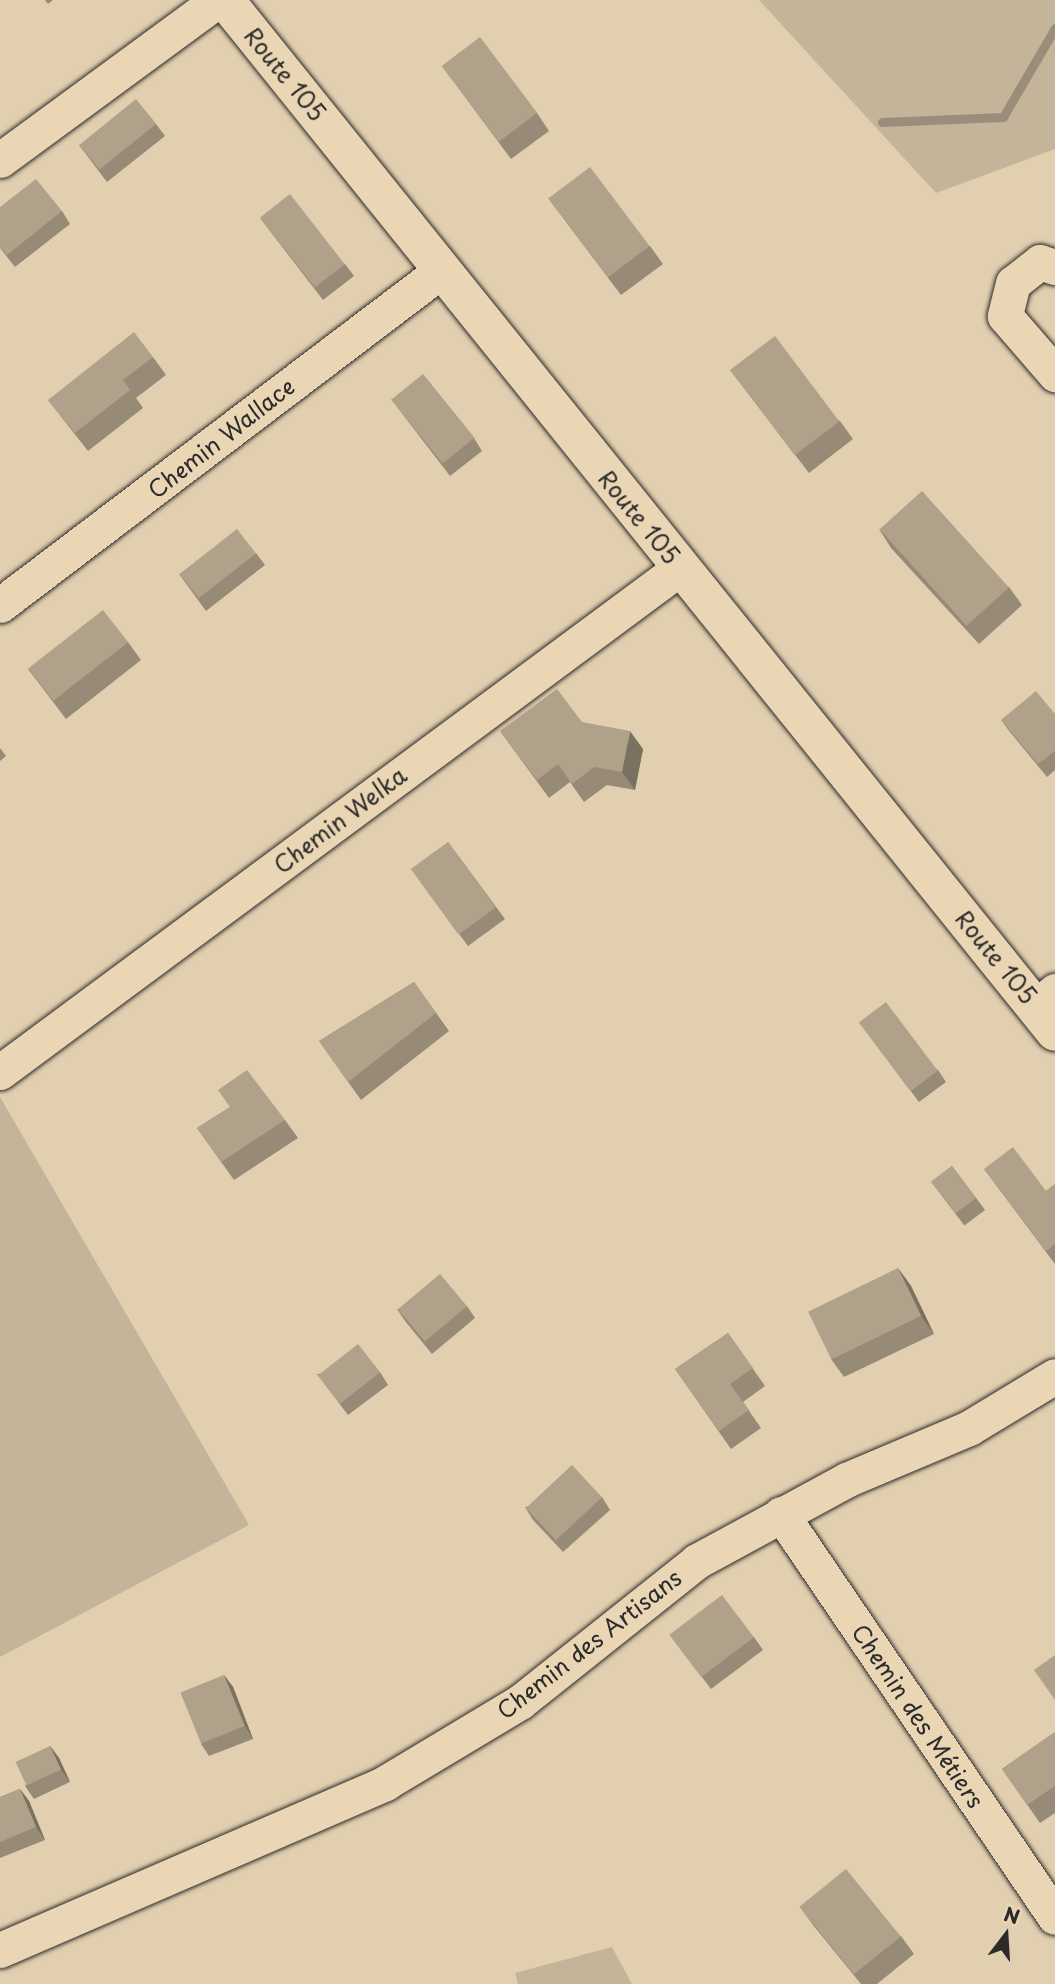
<!DOCTYPE html>
<meta charset="utf-8">
<style>
body{margin:0}
#map{position:relative;width:1055px;height:1984px;overflow:hidden;background:#e2cfaf;font-family:"Playpen Sans",sans-serif}
div>[style]{position:absolute}
.green>*{inset:0;background:#c4b499}
.stream>*{height:9px;margin:-4.5px;padding:0 4.5px;transform-origin:4.5px;border-radius:4.5px;background:#9a8e7a}
.roads{filter:drop-shadow(0 0 2px #2b2b2b) drop-shadow(0 0 2px #2b2b2b)}
.street>*{height:35px;margin:-17.5px;padding:0 17.5px;transform-origin:17.5px;border-radius:17.5px;background:#ead6b4}
.primary>*{height:38px;margin:-19px;padding:0 19px;transform-origin:19px;border-radius:19px;background:#ead6b4}
.wall>*{inset:0;background:#978a77;transform-origin:0 0}
.shaded-wall>*{inset:0;background:#7b7161}
.building>*{inset:0;background:#b0a18a;transform-origin:0 0}
span{translate:-50% -50%;white-space:nowrap;text-align:center;line-height:1.15;-webkit-text-stroke:5px #ead6b4;paint-order:stroke}
.street-label{font-size:23px;color:#2b2b2b}
.north{position:absolute;left:971px;top:1900px;width:70px;height:70px;-webkit-text-stroke:5px #ead6b4;paint-order:stroke;rotate:17deg;font-size:19px;font-weight:700;line-height:28px;text-align:center;color:#2b2b2b}
.north::after{content:'';display:block;margin:auto;width:24px;height:32px;background:#2b2b2b;clip-path:polygon(50% 0,100% 100%,50% 72%,0 100%)}
</style>
<div id="map">
<div class="green">
<div style="clip-path:polygon(759px 0,1055px 0,1055px 149px,936px 193px)"></div>
<div style="clip-path:polygon(0 1097px,249px 1525px,0 1657px)"></div>
<div style="clip-path:polygon(612px 1947px,632px 1984px,518px 1984px,515px 1973px)"></div>
</div>
<div class="stream">
<div style="left:882px;top:122px;width:121px;rotate:-2.4deg"></div>
<div style="left:1003px;top:117px;width:103px;rotate:-59.7deg"></div>
</div>
<div class="roads">
<div class="street">
<div style="left:0;top:160px;width:270px;rotate:-36.3deg"></div>
<div style="left:1055px;top:267px;width:16px;rotate:-162deg"></div>
<div style="left:1040px;top:262px;width:34px;rotate:142deg"></div>
<div style="left:1013px;top:283px;width:34px;rotate:104deg"></div>
<div style="left:1005px;top:316px;width:77px;rotate:49.2deg"></div>
<div style="left:0;top:605px;width:555px;rotate:-37.16deg"></div>
<div style="left:1036px;top:1007px;width:25px;rotate:-40deg"></div>
<div style="left:0;top:1072px;width:846px;rotate:-36.54deg"></div>
<div style="left:781px;top:1514px;width:487px;rotate:55.8deg"></div>
<div style="left:0;top:1950px;width:420px;rotate:-23.4deg"></div>
<div style="left:385px;top:1783px;width:157px;rotate:-31deg"></div>
<div style="left:520px;top:1702px;width:226px;rotate:-38.5deg"></div>
<div style="left:697px;top:1561px;width:170px;rotate:-28.5deg"></div>
<div style="left:846px;top:1480px;width:134px;rotate:-22.9deg"></div>
<div style="left:969px;top:1428px;width:100px;rotate:-31.2deg"></div>
</div>
<div class="primary">
<div style="left:225px;top:0;width:1324px;rotate:51.19deg"></div>
</div>
</div>
<div class="wall">
<div style="clip-path:polygon(45px 0,53px 0,48px 4px)"></div>
<div style="clip-path:polygon(442px 66px,537px 113px,549px 131px,511px 159px)"></div>
<div style="clip-path:polygon(156px 124px,165px 136px,107px 182px,79px 145px)"></div>
<div style="clip-path:polygon(548px 198px,650px 246px,663px 264px,621px 295px)"></div>
<div style="clip-path:polygon(0 207px,62px 211px,70px 224px,15px 267px,0 248px)"></div>
<div style="clip-path:polygon(260px 218px,345px 264px,354px 276px,323px 300px)"></div>
<div style="clip-path:polygon(153px 357px,166px 375px,136px 398px,143px 408px,88px 451px,48px 400px)"></div>
<div style="clip-path:polygon(730px 370px,840px 421px,853px 439px,809px 473px)"></div>
<div style="clip-path:polygon(391px 399px,474px 438px,482px 451px,450px 476px)"></div>
<div style="clip-path:polygon(879px 529px,1009px 587px,1022px 605px,979px 644px,891px 548px)"></div>
<div style="clip-path:polygon(256px 553px,265px 565px,206px 611px,179px 574px)"></div>
<div style="clip-path:polygon(128px 642px,141px 660px,66px 719px,28px 669px)"></div>
<div style="clip-path:polygon(1055px 714px,1055px 770px,1047px 777px,1010px 732px,1001px 720px)"></div>
<div style="clip-path:polygon(582px 722px,643px 749px,635px 790px,607px 785px,584px 802px,570px 782px,549px 798px,500px 731px)"></div>
<div style="clip-path:polygon(0 748px,6px 756px,0 761px)"></div>
<div style="clip-path:polygon(448px 842px,505px 919px,468px 946px,420px 881px)"></div>
<div style="clip-path:polygon(414px 982px,449px 1031px,361px 1100px,319px 1041px)"></div>
<div style="clip-path:polygon(859px 1022px,938px 1070px,946px 1082px,919px 1102px)"></div>
<div style="clip-path:polygon(230px 1107px,285px 1120px,298px 1138px,234px 1180px,197px 1128px)"></div>
<div style="left:952px;top:1166px;width:55px;height:26px;rotate:53deg"></div>
<div style="clip-path:polygon(984px 1169px,1046px 1191px,1055px 1184px,1055px 1264px)"></div>
<div style="clip-path:polygon(898px 1268px,911px 1286px,934px 1334px,844px 1377px,831px 1359px)"></div>
<div style="clip-path:polygon(467px 1306px,475px 1318px,432px 1354px,405px 1321px,397px 1309px)"></div>
<div style="clip-path:polygon(728px 1333px,765px 1386px,743px 1402px,761px 1428px,731px 1449px,675px 1369px)"></div>
<div style="clip-path:polygon(380px 1372px,388px 1385px,348px 1415px,317px 1374px)"></div>
<div style="clip-path:polygon(602px 1497px,610px 1510px,563px 1552px,533px 1520px,525px 1507px)"></div>
<div style="clip-path:polygon(670px 1635px,754px 1637px,763px 1650px,711px 1689px)"></div>
<div style="clip-path:polygon(224px 1675px,233px 1687px,253px 1739px,209px 1756px,201px 1744px)"></div>
<div style="clip-path:polygon(1055px 1732px,1055px 1813px,1040px 1823px,1002px 1769px)"></div>
<div style="clip-path:polygon(50px 1746px,59px 1758px,70px 1782px,34px 1799px,25px 1786px)"></div>
<div style="clip-path:polygon(20px 1789px,29px 1801px,45px 1840px,0 1858px,0 1797px)"></div>
<div style="clip-path:polygon(800px 1907px,901px 1936px,914px 1954px,877px 1984px,861px 1984px,813px 1925px)"></div>
</div>
<div class="shaded-wall">
<div style="clip-path:polygon(630px 731px,643px 749px,635px 790px,622px 772px)"></div>
<div style="clip-path:polygon(898px 1268px,911px 1286px,934px 1334px,921px 1316px)"></div>
<div style="clip-path:polygon(224px 1675px,233px 1687px,253px 1739px,245px 1726px)"></div>
<div style="clip-path:polygon(50px 1746px,59px 1758px,70px 1782px,61px 1770px)"></div>
<div style="clip-path:polygon(20px 1789px,29px 1801px,45px 1840px,36px 1827px)"></div>
</div>
<div class="building">
<div style="left:480px;top:37px;width:95px;height:48px;rotate:53deg"></div>
<div style="left:136px;top:99px;width:32px;height:73px;rotate:51deg"></div>
<div style="left:590px;top:167px;width:99px;height:52px;rotate:53deg"></div>
<div style="clip-path:polygon(36px 179px,62px 211px,7px 255px,0 247px,0 207px)"></div>
<div style="left:290px;top:194px;width:89px;height:38px;rotate:52deg"></div>
<div style="clip-path:polygon(134px 332px,153px 357px,123px 380px,130px 390px,75px 433px,48px 400px)"></div>
<div style="left:775px;top:336px;width:107px;height:56px;rotate:53deg"></div>
<div style="left:423px;top:374px;width:82px;height:41px;rotate:51deg"></div>
<div style="left:922px;top:491px;width:130px;height:57px;rotate:48deg"></div>
<div style="left:237px;top:529px;width:31px;height:73px;rotate:52deg"></div>
<div style="left:103px;top:610px;width:41px;height:95px;rotate:52deg"></div>
<div style="clip-path:polygon(557px 689px,582px 722px,630px 731px,622px 772px,594px 767px,572px 784px,558px 764px,537px 780px,500px 731px)"></div>
<div style="clip-path:polygon(1036px 691px,1055px 714px,1055px 751px,1038px 764px,1001px 720px)"></div>
<div style="left:448px;top:842px;width:81px;height:46px;rotate:54deg"></div>
<div style="clip-path:polygon(414px 982px,436px 1013px,348px 1082px,319px 1041px)"></div>
<div style="left:886px;top:1002px;width:86px;height:34px;rotate:53deg"></div>
<div style="clip-path:polygon(247px 1070px,285px 1120px,221px 1162px,197px 1128px,230px 1107px,218px 1090px)"></div>
<div style="clip-path:polygon(1013px 1147px,1046px 1191px,1055px 1184px,1055px 1244px,1046px 1251px,984px 1169px)"></div>
<div style="left:952px;top:1166px;width:40px;height:26px;rotate:53deg"></div>
<div style="left:898px;top:1268px;width:53px;height:100px;rotate:64deg"></div>
<div style="left:440px;top:1274px;width:42px;height:55px;rotate:50deg"></div>
<div style="clip-path:polygon(728px 1333px,753px 1368px,730px 1384px,749px 1410px,719px 1431px,675px 1369px)"></div>
<div style="left:358px;top:1344px;width:36px;height:51px;rotate:52deg"></div>
<div style="left:572px;top:1465px;width:44px;height:63px;rotate:47deg"></div>
<div style="left:722px;top:1595px;width:53px;height:66px;rotate:53deg"></div>
<div style="clip-path:polygon(1055px 1655px,1055px 1700px,1034px 1670px)"></div>
<div style="left:224px;top:1675px;width:55px;height:47px;rotate:68deg"></div>
<div style="clip-path:polygon(1055px 1732px,1055px 1786px,1027px 1805px,1002px 1769px)"></div>
<div style="left:50px;top:1746px;width:26px;height:38px;rotate:65deg"></div>
<div style="clip-path:polygon(20px 1789px,36px 1827px,0 1842px,0 1797px)"></div>
<div style="left:846px;top:1869px;width:87px;height:60px;rotate:51deg"></div>
</div>
<div class="street-label">
<span style="left:285px;top:74px;rotate:51deg">Route 105</span>
<span style="left:221px;top:438px;rotate:-38deg">Chemin Wallace</span>
<span style="left:639px;top:517px;rotate:51deg">Route 105</span>
<span style="left:340px;top:820px;rotate:-37deg">Chemin Welka</span>
<span style="left:996px;top:957px;rotate:51deg">Route 105</span>
<span style="left:589px;top:1644px;rotate:-38deg">Chemin des Artisans</span>
<span style="left:918px;top:1716px;rotate:56deg">Chemin des Métiers</span>
</div>
<div class="north">N</div>
</div>
